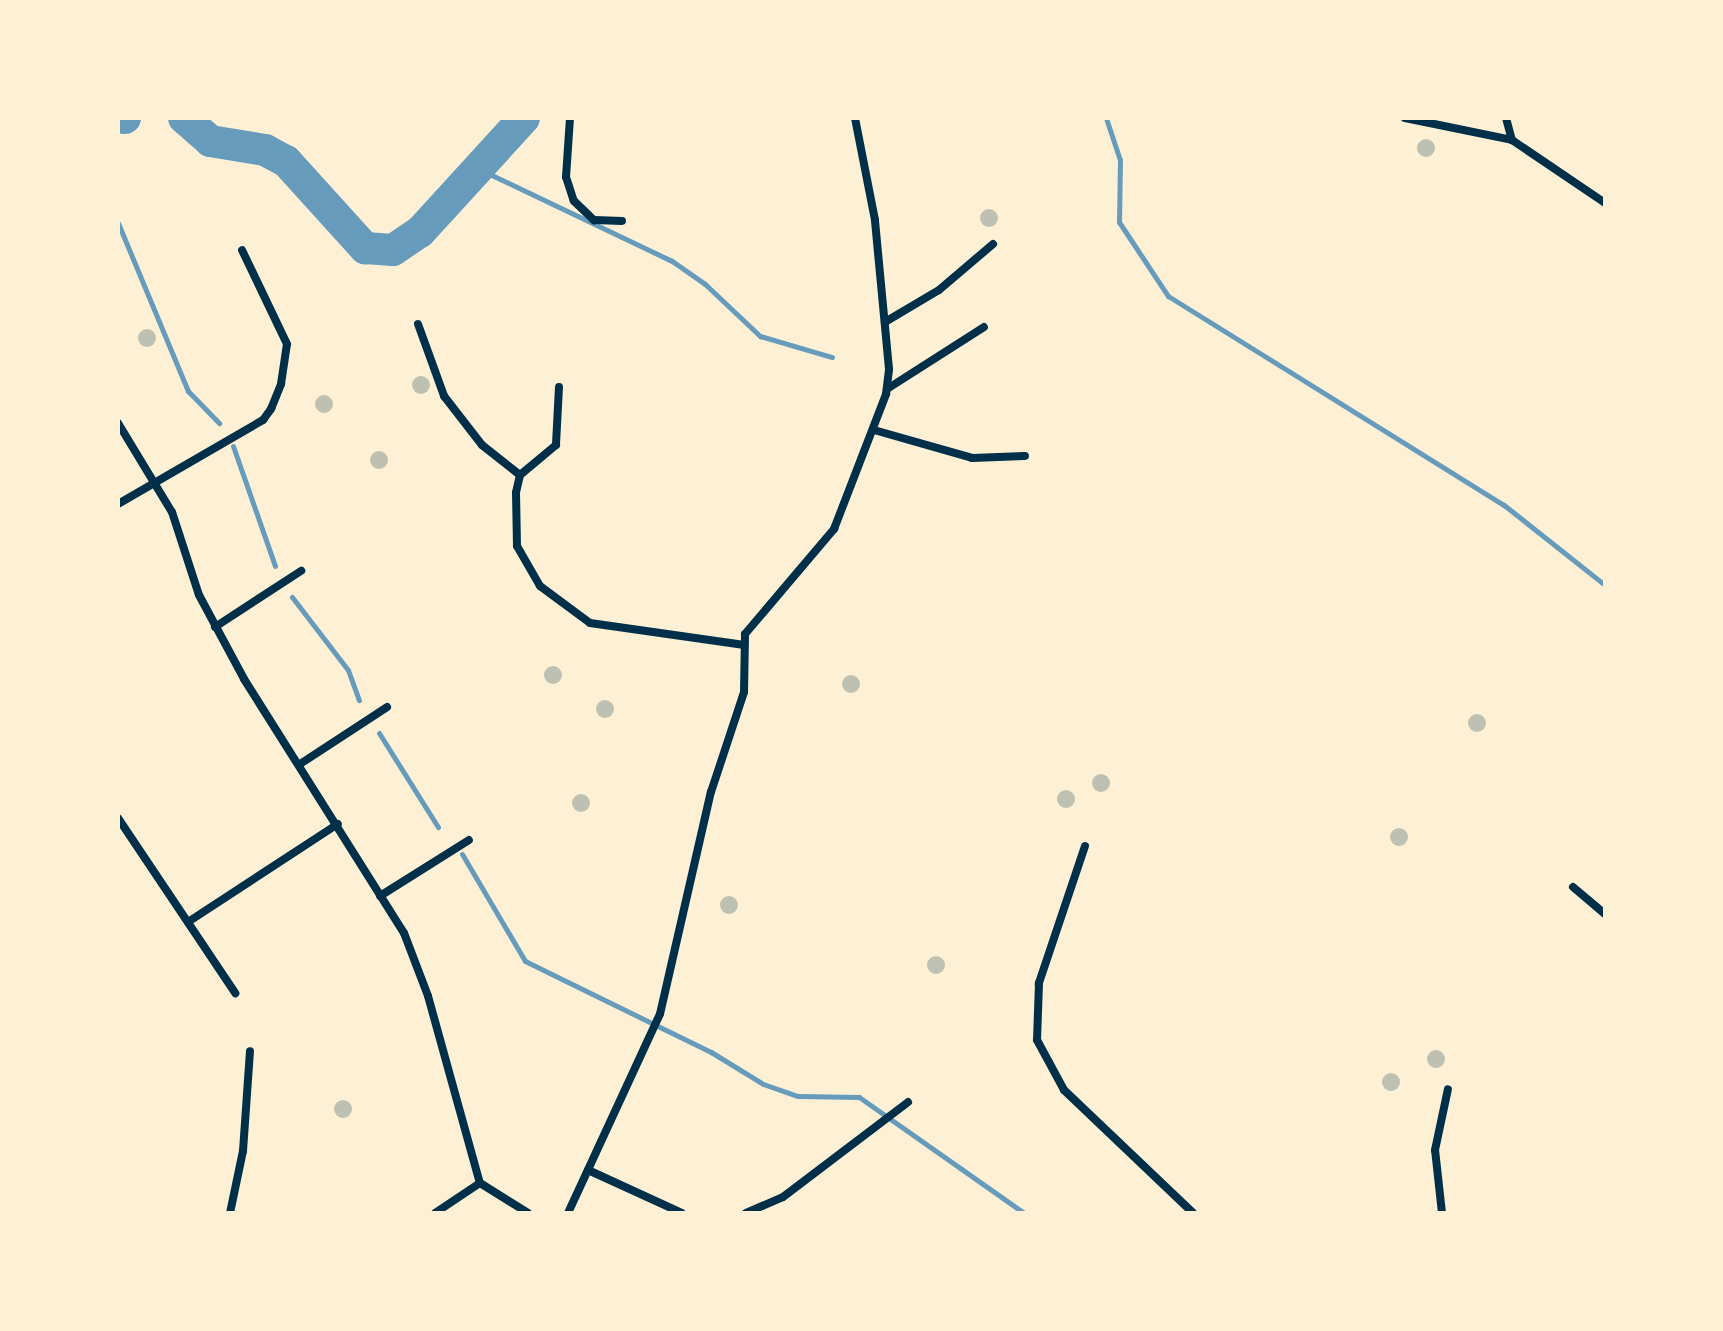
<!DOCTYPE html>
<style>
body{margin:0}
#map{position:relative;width:1723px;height:1331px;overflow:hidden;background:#fdf0d5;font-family:"Asap Condensed",sans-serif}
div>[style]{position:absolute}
.stream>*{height:5px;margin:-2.5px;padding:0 2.5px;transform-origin:2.5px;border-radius:2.5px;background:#669bbc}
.river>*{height:32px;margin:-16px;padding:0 16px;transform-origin:16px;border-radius:16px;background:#669bbc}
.building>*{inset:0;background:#bec0b2}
.round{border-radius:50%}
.minor>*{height:8px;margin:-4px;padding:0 4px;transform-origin:4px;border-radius:4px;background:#003049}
span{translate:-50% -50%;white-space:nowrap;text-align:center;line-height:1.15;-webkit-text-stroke:6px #fdf0d5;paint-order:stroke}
.frame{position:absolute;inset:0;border:120px solid #fdf0d5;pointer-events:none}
</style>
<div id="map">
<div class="stream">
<div style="left:508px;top:118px;width:13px;rotate:63deg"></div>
<div style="left:1106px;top:118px;width:44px;rotate:71.6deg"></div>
<div style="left:1120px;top:160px;width:62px;rotate:90.9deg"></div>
<div style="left:1119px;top:222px;width:89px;rotate:56.5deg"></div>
<div style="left:1168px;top:296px;width:396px;rotate:31.9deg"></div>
<div style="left:1504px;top:505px;width:129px;rotate:38.4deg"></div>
<div style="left:479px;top:169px;width:214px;rotate:25.5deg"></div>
<div style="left:672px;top:261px;width:40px;rotate:34.9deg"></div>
<div style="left:705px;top:284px;width:76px;rotate:43.4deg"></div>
<div style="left:760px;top:336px;width:75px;rotate:16.3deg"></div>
<div style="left:118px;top:223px;width:182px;rotate:67.4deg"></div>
<div style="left:188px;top:391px;width:45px;rotate:45.9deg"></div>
<div style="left:233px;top:446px;width:127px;rotate:70.7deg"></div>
<div style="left:292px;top:597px;width:92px;rotate:52.5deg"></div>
<div style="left:348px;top:670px;width:32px;rotate:70deg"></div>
<div style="left:379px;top:733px;width:111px;rotate:57.9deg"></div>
<div style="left:462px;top:854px;width:124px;rotate:59.5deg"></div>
<div style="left:525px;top:961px;width:207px;rotate:26.1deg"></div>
<div style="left:711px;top:1052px;width:61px;rotate:31.6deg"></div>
<div style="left:763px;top:1084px;width:37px;rotate:19deg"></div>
<div style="left:798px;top:1096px;width:61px;rotate:0.9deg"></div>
<div style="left:859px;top:1097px;width:202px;rotate:35.1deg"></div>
</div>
<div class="river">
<div style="left:124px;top:118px;width:1px"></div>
<div style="left:184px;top:118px;width:35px;rotate:41deg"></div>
<div style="left:210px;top:141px;width:56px;rotate:9.3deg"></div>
<div style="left:265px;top:150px;width:24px;rotate:28deg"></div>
<div style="left:286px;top:161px;width:118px;rotate:47.8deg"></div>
<div style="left:365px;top:248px;width:28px;rotate:4deg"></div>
<div style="left:393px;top:250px;width:32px;rotate:-34deg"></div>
<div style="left:420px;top:232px;width:154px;rotate:-47.6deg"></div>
</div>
<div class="building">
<div class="round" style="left:1417px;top:139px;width:18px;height:18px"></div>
<div class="round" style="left:980px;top:209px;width:18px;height:18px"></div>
<div class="round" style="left:138px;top:329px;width:18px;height:18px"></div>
<div class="round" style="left:412px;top:376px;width:18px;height:18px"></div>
<div class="round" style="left:315px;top:395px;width:18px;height:18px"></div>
<div class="round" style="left:370px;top:451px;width:18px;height:18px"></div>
<div class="round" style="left:544px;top:666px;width:18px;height:18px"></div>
<div class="round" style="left:842px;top:675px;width:18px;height:18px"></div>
<div class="round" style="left:596px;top:700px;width:18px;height:18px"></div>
<div class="round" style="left:1468px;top:714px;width:18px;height:18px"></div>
<div class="round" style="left:1092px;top:774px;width:18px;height:18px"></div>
<div class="round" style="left:1057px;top:790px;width:18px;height:18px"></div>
<div class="round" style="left:572px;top:794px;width:18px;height:18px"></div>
<div class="round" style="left:1390px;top:828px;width:18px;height:18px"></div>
<div class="round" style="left:720px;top:896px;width:18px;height:18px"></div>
<div class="round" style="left:927px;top:956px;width:18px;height:18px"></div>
<div class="round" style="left:1427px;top:1050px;width:18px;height:18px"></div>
<div class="round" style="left:1382px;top:1073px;width:18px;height:18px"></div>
<div class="round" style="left:334px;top:1100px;width:18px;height:18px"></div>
</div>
<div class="minor">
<div style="left:570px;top:118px;width:59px;rotate:93.9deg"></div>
<div style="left:566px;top:177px;width:25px;rotate:72deg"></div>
<div style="left:574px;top:201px;width:28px;rotate:44deg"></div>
<div style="left:594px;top:220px;width:28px;rotate:2deg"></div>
<div style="left:1405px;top:118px;width:109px;rotate:11.6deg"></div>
<div style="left:1506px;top:118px;width:23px;rotate:75deg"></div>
<div style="left:1512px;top:140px;width:112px;rotate:34.1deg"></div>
<div style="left:885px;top:322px;width:63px;rotate:-30.7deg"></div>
<div style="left:939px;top:290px;width:71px;rotate:-40.4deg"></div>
<div style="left:418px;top:324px;width:77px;rotate:70.1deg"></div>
<div style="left:444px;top:396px;width:62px;rotate:52.2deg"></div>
<div style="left:482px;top:445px;width:48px;rotate:38.3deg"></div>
<div style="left:559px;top:387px;width:58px;rotate:93deg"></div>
<div style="left:556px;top:445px;width:47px;rotate:140.2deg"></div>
<div style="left:520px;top:475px;width:18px;rotate:103deg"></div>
<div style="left:516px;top:493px;width:53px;rotate:88.9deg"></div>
<div style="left:517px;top:546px;width:46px;rotate:60.1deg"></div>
<div style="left:540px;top:586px;width:62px;rotate:36.5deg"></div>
<div style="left:590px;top:623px;width:156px;rotate:8.1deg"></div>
<div style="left:887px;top:389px;width:115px;rotate:-32.6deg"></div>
<div style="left:118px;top:423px;width:104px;rotate:58.8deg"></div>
<div style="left:172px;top:512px;width:87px;rotate:72deg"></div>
<div style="left:199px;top:595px;width:95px;rotate:61.8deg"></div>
<div style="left:244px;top:679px;width:300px;rotate:57.8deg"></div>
<div style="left:404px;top:933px;width:67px;rotate:69.1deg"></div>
<div style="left:428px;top:996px;width:194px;rotate:74.5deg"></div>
<div style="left:480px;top:1183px;width:57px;rotate:32deg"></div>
<div style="left:874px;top:430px;width:102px;rotate:15.9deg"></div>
<div style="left:972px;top:458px;width:53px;rotate:-2.2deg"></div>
<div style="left:118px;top:504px;width:168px;rotate:-30.1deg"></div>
<div style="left:263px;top:420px;width:14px;rotate:-54deg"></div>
<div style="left:271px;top:409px;width:27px;rotate:-68deg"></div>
<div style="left:281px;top:384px;width:40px;rotate:-81.5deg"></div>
<div style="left:287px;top:344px;width:104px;rotate:-115.6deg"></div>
<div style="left:215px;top:627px;width:103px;rotate:-33.1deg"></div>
<div style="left:300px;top:764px;width:104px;rotate:-33.2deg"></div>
<div style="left:118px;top:818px;width:211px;rotate:56.2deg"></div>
<div style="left:1085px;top:846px;width:145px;rotate:108.6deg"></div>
<div style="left:1039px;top:983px;width:57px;rotate:92deg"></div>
<div style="left:1037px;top:1040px;width:57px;rotate:61.6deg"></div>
<div style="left:1064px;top:1090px;width:178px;rotate:43.6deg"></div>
<div style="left:1573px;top:887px;width:42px;rotate:40.2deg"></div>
<div style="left:380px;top:896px;width:105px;rotate:-32.2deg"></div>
<div style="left:188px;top:922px;width:179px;rotate:-33.2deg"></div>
<div style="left:588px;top:1170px;width:103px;rotate:24.6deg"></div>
<div style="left:230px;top:1213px;width:63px;rotate:-78.2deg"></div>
<div style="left:243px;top:1151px;width:100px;rotate:-86deg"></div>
<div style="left:435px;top:1213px;width:54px;rotate:-33.7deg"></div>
<div style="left:568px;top:1213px;width:219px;rotate:-65.2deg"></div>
<div style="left:660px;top:1014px;width:228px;rotate:-77.1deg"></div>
<div style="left:711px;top:792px;width:105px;rotate:-71.7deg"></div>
<div style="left:744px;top:692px;width:58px;rotate:-89deg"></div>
<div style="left:745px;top:634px;width:138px;rotate:-49.7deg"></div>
<div style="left:834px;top:529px;width:145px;rotate:-68.9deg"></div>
<div style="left:886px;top:394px;width:25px;rotate:-83deg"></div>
<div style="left:889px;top:369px;width:150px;rotate:-95.4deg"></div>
<div style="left:875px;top:220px;width:104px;rotate:-101.1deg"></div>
<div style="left:746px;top:1213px;width:40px;rotate:-23.4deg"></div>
<div style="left:783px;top:1197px;width:157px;rotate:-37.2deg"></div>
<div style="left:1442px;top:1213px;width:63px;rotate:-96.3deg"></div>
<div style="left:1435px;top:1150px;width:62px;rotate:-78deg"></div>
</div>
<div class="frame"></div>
</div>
